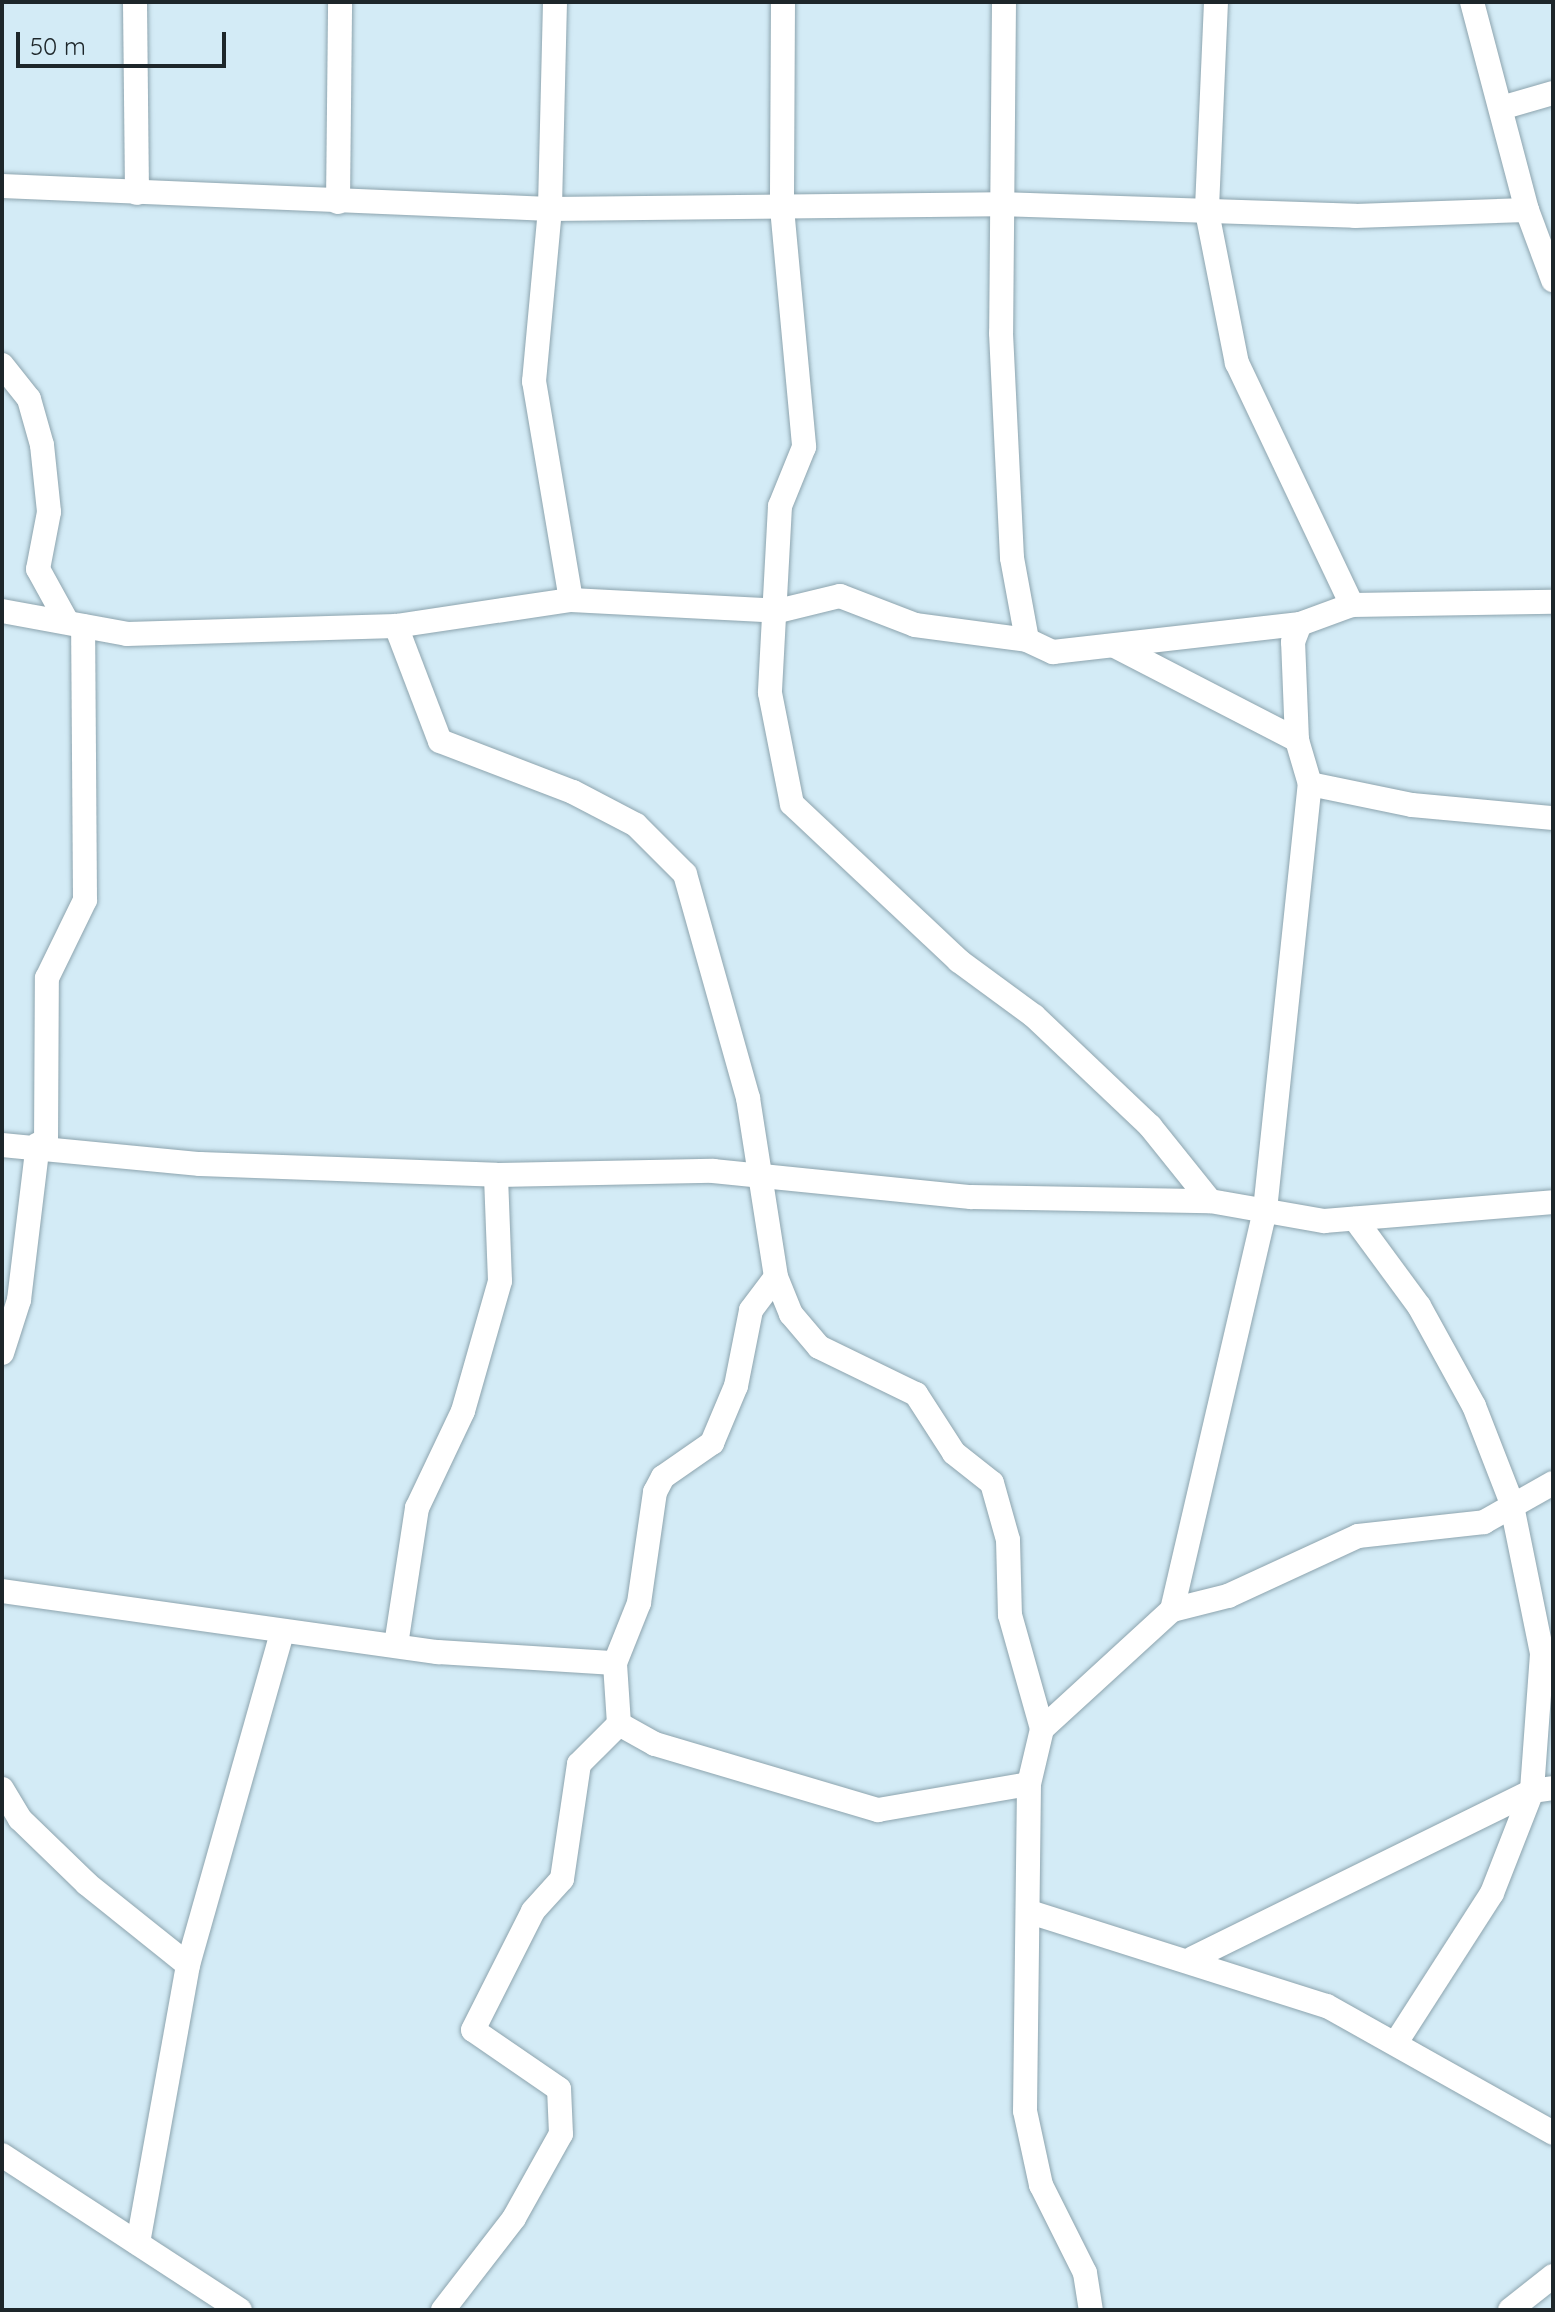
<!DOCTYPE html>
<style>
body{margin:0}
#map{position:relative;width:1555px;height:2312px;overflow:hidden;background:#d3ebf6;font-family:Quicksand,sans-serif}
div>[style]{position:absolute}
.roads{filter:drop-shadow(0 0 2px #8da4ae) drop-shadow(0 0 2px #8da4ae)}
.minor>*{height:24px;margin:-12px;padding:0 12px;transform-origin:12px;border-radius:12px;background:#fff}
span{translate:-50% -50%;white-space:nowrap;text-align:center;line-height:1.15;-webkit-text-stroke:8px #d3ebf6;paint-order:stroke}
.frame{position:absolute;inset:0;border:4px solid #1d262a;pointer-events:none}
.scale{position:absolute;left:16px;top:32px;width:210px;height:36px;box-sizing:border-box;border:4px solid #1d262a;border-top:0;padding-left:10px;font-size:24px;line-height:28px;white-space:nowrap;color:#1d262a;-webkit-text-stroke:6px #d3ebf6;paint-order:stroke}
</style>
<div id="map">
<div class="roads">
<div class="minor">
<div style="left:135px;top:2px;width:191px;rotate:89.4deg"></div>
<div style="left:555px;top:2px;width:207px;rotate:91.4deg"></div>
<div style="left:550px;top:209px;width:173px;rotate:95.3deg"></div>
<div style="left:534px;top:381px;width:222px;rotate:80.4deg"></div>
<div style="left:783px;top:2px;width:206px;rotate:90.3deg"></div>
<div style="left:782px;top:208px;width:240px;rotate:84.7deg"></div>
<div style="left:804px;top:447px;width:64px;rotate:112.1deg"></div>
<div style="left:780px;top:506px;width:187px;rotate:93.1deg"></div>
<div style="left:770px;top:693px;width:113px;rotate:78.8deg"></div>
<div style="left:792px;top:804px;width:229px;rotate:43.2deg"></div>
<div style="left:959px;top:961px;width:93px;rotate:36.3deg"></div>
<div style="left:1034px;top:1016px;width:160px;rotate:43.5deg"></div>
<div style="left:1150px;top:1126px;width:96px;rotate:51.3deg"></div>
<div style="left:1004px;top:2px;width:331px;rotate:90.5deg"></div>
<div style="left:1001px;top:333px;width:225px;rotate:87.2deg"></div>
<div style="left:1012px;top:558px;width:83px;rotate:79.6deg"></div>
<div style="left:1027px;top:640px;width:29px;rotate:25deg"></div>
<div style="left:1053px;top:652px;width:249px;rotate:-6.5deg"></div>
<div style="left:1216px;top:2px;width:210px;rotate:92.5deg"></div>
<div style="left:1207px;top:212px;width:154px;rotate:78.8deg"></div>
<div style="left:1237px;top:363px;width:268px;rotate:64.6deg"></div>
<div style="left:1472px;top:2px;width:215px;rotate:75.2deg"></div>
<div style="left:1501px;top:108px;width:54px;rotate:-16.1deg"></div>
<div style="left:2px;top:186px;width:548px;rotate:2.4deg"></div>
<div style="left:550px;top:209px;width:449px;rotate:-0.6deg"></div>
<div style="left:999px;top:204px;width:356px;rotate:1.9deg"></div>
<div style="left:1355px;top:216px;width:172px;rotate:-2deg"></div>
<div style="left:1527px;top:210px;width:75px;rotate:69.6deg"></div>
<div style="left:338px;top:202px;width:200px;rotate:-89.4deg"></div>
<div style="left:2px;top:365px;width:43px;rotate:51.5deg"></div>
<div style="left:29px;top:399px;width:48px;rotate:74.2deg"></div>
<div style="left:42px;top:445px;width:67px;rotate:84deg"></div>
<div style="left:49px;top:512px;width:58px;rotate:100.9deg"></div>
<div style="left:38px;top:569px;width:58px;rotate:61.2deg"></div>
<div style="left:2px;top:611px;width:127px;rotate:10.4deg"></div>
<div style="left:127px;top:634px;width:269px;rotate:-1.7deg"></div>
<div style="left:396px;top:626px;width:177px;rotate:-8.5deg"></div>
<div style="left:571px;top:600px;width:207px;rotate:3deg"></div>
<div style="left:778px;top:611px;width:64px;rotate:-13.6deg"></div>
<div style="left:840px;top:596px;width:80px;rotate:21.1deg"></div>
<div style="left:915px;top:625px;width:113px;rotate:7.6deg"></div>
<div style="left:396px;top:626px;width:123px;rotate:69.1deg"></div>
<div style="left:440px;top:741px;width:142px;rotate:21deg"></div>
<div style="left:573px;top:792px;width:71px;rotate:27.6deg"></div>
<div style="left:636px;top:825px;width:69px;rotate:45deg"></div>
<div style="left:685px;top:874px;width:233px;rotate:74.3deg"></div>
<div style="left:748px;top:1098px;width:181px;rotate:81.1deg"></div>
<div style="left:776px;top:1277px;width:40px;rotate:68deg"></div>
<div style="left:791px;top:1314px;width:43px;rotate:49.7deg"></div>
<div style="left:819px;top:1347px;width:108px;rotate:25.9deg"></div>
<div style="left:916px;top:1394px;width:70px;rotate:57.2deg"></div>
<div style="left:954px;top:1453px;width:48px;rotate:38.3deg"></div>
<div style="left:992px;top:1483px;width:59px;rotate:74.3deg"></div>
<div style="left:1008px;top:1540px;width:75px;rotate:88.5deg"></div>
<div style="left:1010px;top:1615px;width:118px;rotate:74.3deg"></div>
<div style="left:1042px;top:1729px;width:57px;rotate:103.3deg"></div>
<div style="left:1029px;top:1784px;width:327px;rotate:90.7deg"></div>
<div style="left:1025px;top:2111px;width:76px;rotate:77.8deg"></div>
<div style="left:1041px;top:2185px;width:98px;rotate:63.4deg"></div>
<div style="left:1085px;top:2273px;width:37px;rotate:81deg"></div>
<div style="left:1115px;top:646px;width:205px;rotate:27.3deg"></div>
<div style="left:1310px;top:784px;width:104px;rotate:11.6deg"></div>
<div style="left:1412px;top:805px;width:142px;rotate:5.3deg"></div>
<div style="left:2px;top:1145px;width:199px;rotate:5.5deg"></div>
<div style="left:200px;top:1164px;width:296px;rotate:2.1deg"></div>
<div style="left:496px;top:1175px;width:217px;rotate:-1.1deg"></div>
<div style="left:713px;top:1171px;width:259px;rotate:5.8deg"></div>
<div style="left:971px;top:1197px;width:239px;rotate:1deg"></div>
<div style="left:1210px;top:1201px;width:116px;rotate:10deg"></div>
<div style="left:1324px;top:1221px;width:230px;rotate:-4.7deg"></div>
<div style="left:46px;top:1145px;width:167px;rotate:-89.7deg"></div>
<div style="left:47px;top:978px;width:87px;rotate:-64deg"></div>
<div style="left:85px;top:900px;width:274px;rotate:-90.4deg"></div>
<div style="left:1355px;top:1219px;width:108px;rotate:53.7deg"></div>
<div style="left:1419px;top:1306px;width:114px;rotate:61.2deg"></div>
<div style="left:1474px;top:1406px;width:102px;rotate:68.7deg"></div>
<div style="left:1511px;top:1501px;width:156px;rotate:78.5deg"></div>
<div style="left:1542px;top:1654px;width:137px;rotate:94.2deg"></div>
<div style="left:1532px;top:1791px;width:110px;rotate:111.4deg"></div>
<div style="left:1492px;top:1893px;width:176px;rotate:122.7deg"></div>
<div style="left:2px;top:1353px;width:56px;rotate:-72.2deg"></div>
<div style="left:19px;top:1300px;width:157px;rotate:-83.1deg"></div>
<div style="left:2px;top:1591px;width:440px;rotate:8deg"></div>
<div style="left:438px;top:1652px;width:177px;rotate:3.6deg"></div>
<div style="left:1172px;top:1610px;width:411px;rotate:-76.9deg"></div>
<div style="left:1265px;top:1210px;width:428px;rotate:-84deg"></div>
<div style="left:1310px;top:784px;width:46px;rotate:-106.5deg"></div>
<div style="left:1297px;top:740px;width:98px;rotate:-92.3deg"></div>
<div style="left:1293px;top:642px;width:19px;rotate:-69deg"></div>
<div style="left:1300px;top:624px;width:55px;rotate:-20.1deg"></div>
<div style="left:1352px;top:605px;width:201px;rotate:-0.9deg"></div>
<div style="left:396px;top:1645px;width:139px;rotate:-81.3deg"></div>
<div style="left:417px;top:1508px;width:107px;rotate:-64.6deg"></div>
<div style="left:463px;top:1411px;width:135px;rotate:-74.1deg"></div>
<div style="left:500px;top:1281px;width:106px;rotate:-92.2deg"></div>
<div style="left:619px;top:1724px;width:61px;rotate:-93.8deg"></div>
<div style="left:615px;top:1663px;width:65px;rotate:-68.2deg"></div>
<div style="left:639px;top:1603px;width:112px;rotate:-81.8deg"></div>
<div style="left:655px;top:1492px;width:17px;rotate:-62deg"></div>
<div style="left:663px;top:1477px;width:60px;rotate:-34.8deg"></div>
<div style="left:712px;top:1443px;width:62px;rotate:-67.2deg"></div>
<div style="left:736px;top:1386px;width:77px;rotate:-78.8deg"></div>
<div style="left:751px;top:1310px;width:41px;rotate:-52.9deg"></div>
<div style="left:619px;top:1724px;width:41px;rotate:29.1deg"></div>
<div style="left:655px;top:1744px;width:233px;rotate:16.5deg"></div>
<div style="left:878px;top:1810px;width:153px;rotate:-9.8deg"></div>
<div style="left:1042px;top:1729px;width:176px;rotate:-42.5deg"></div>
<div style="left:1172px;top:1610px;width:58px;rotate:-14deg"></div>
<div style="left:1228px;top:1596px;width:143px;rotate:-24.8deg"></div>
<div style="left:1358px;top:1536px;width:127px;rotate:-6.3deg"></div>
<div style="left:1484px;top:1522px;width:79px;rotate:-29.5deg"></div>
<div style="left:2px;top:1789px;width:35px;rotate:59deg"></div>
<div style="left:20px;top:1819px;width:93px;rotate:44.1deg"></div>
<div style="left:87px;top:1884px;width:129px;rotate:38.7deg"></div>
<div style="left:1033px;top:1913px;width:308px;rotate:17.6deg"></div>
<div style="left:1327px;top:2006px;width:259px;rotate:29.3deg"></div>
<div style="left:1193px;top:1958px;width:378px;rotate:-26.2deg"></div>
<div style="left:1532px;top:1791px;width:21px;rotate:-8deg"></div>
<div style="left:2px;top:2155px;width:284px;rotate:33.1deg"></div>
<div style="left:138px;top:2243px;width:282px;rotate:-79.8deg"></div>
<div style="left:188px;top:1965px;width:345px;rotate:-74.2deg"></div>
<div style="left:443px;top:2310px;width:116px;rotate:-52.3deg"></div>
<div style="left:514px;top:2218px;width:96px;rotate:-60.8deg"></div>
<div style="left:561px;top:2134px;width:45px;rotate:-92.5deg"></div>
<div style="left:559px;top:2089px;width:104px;rotate:-145.5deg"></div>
<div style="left:473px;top:2030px;width:133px;rotate:-63.2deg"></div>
<div style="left:533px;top:1911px;width:43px;rotate:-47.8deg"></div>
<div style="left:562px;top:1879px;width:116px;rotate:-81.6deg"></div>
<div style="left:579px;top:1764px;width:57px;rotate:-45deg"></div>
<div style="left:1510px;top:2310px;width:55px;rotate:-38.3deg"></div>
</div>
</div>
<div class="frame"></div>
<div class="scale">50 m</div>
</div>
